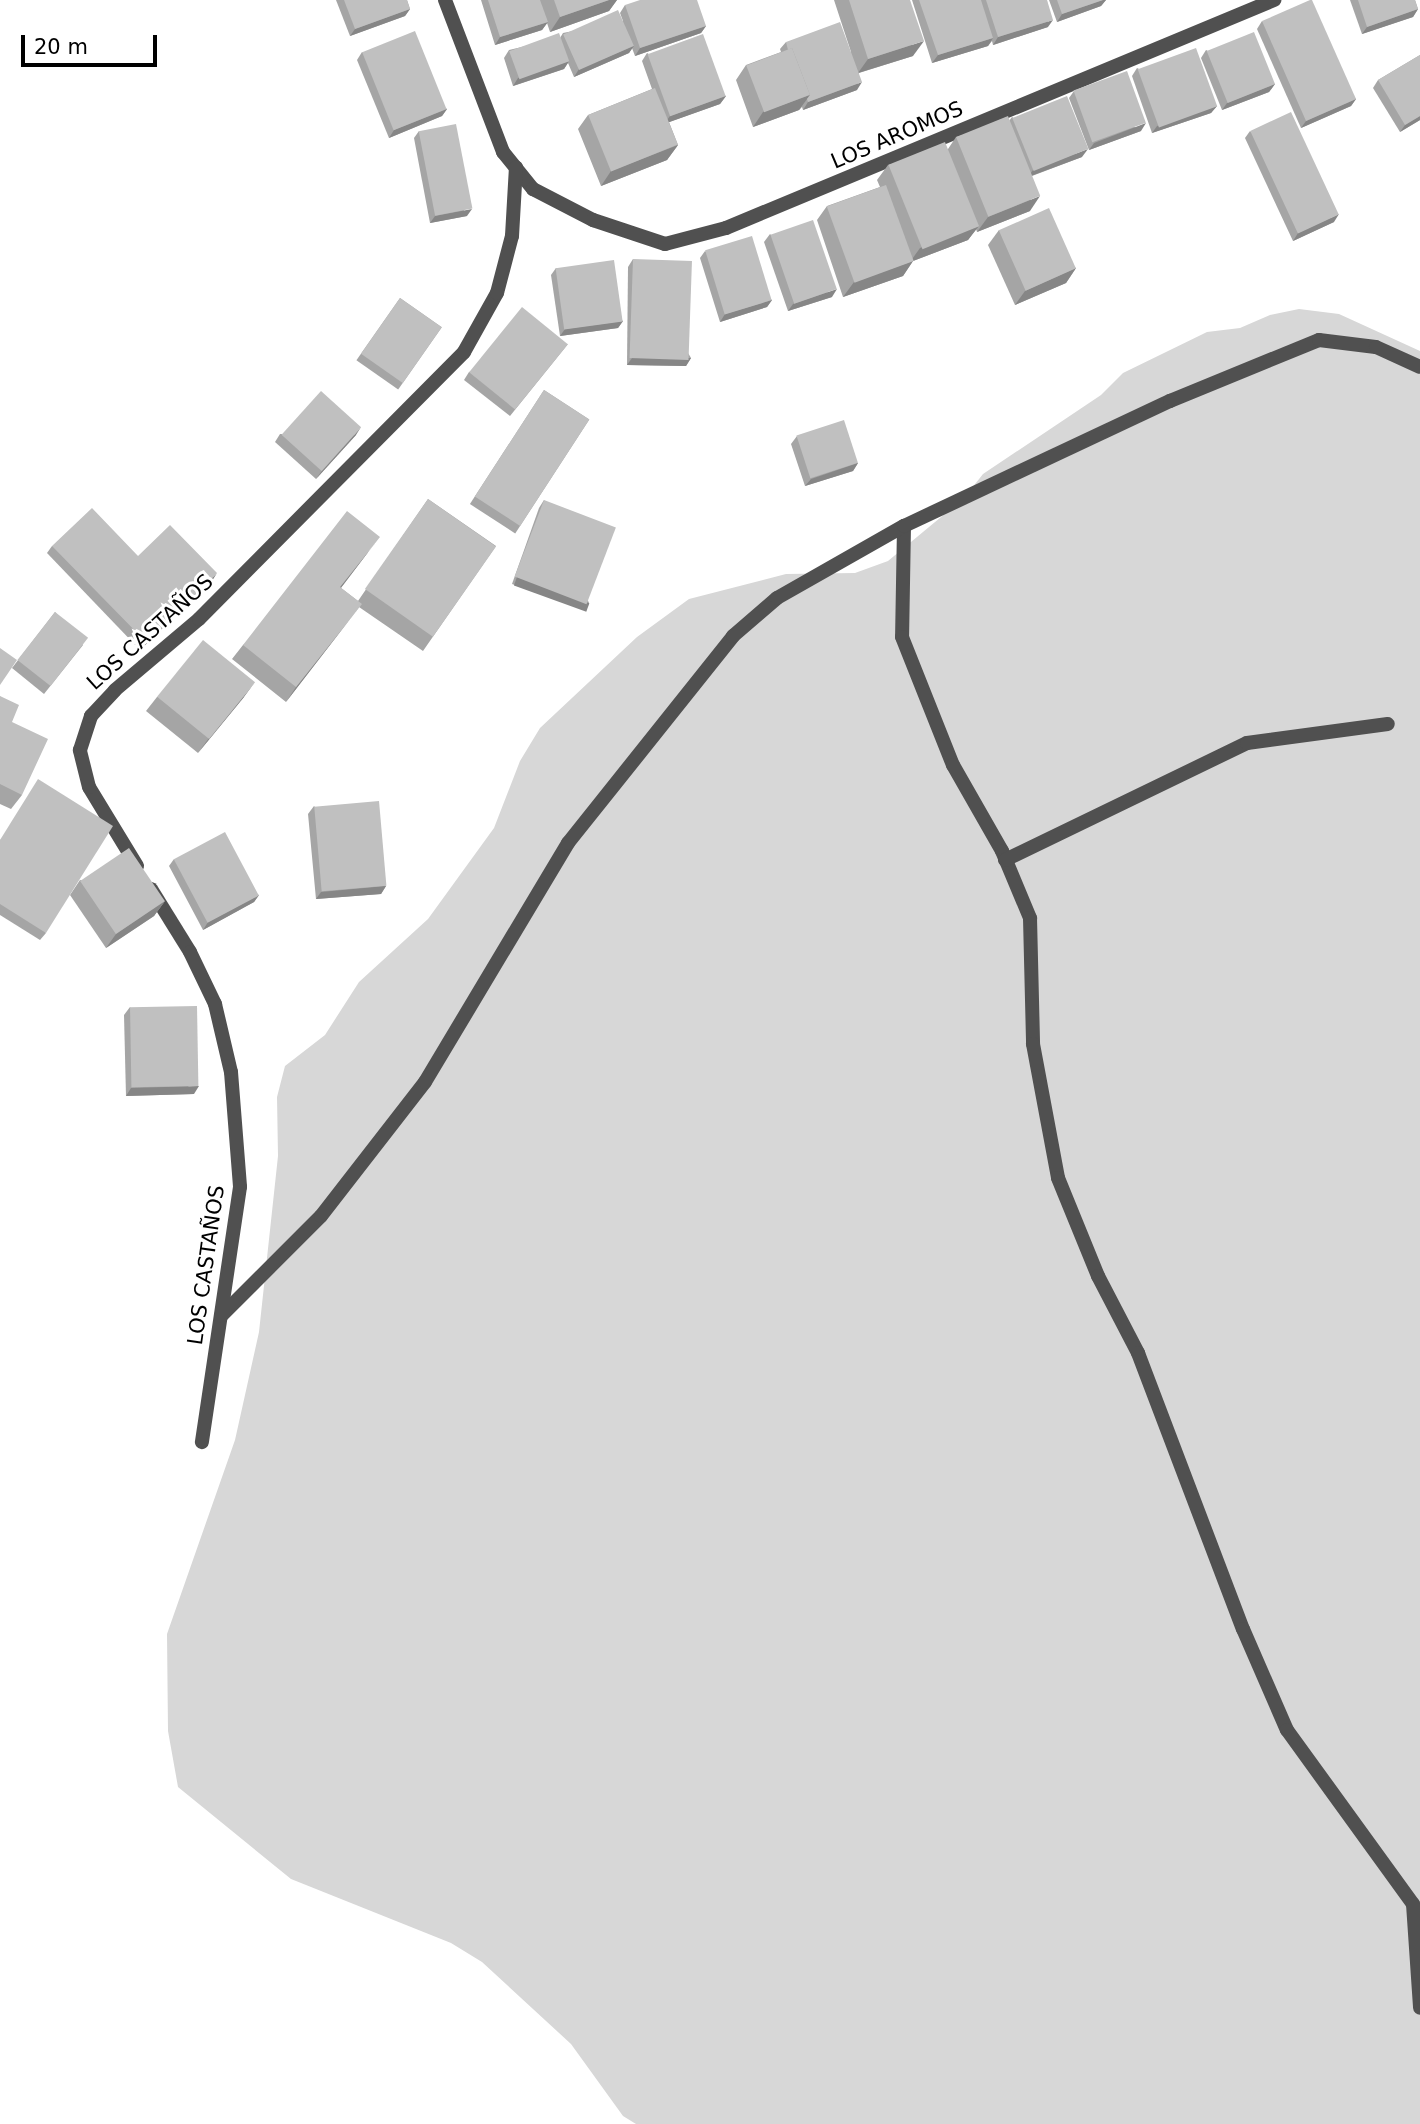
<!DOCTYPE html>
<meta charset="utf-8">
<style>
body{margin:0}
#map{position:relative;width:1420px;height:2124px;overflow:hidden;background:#fff;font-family:"DejaVu Sans",sans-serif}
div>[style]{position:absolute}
.green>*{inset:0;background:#d7d7d7}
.street>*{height:14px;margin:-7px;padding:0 7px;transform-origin:7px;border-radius:7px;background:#505050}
.wall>*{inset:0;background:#a5a5a5;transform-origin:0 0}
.shaded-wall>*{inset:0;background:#868686;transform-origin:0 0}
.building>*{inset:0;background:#c0c0c0;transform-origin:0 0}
span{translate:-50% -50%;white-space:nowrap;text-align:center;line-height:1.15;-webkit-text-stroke:6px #fff;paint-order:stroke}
.street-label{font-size:21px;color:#000}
.scale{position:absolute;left:21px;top:35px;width:136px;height:32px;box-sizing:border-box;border:4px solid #000;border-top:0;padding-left:9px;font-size:21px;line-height:24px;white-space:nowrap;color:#000;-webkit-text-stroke:5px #fff;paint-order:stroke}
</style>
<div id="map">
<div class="green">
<div style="clip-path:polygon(1299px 309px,1339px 314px,1420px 351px,1420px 2124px,636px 2124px,623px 2116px,571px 2044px,482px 1962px,451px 1943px,291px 1879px,178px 1787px,168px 1731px,167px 1634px,235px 1440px,259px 1332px,278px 1156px,277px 1097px,285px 1066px,325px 1035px,359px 982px,428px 919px,494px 828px,520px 761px,540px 728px,637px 637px,689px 599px,786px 574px,855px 573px,888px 561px,964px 498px,983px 474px,1101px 395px,1123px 373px,1207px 332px,1240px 328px,1270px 315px)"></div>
</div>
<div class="street">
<div style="left:445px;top:0;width:163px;rotate:69.1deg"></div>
<div style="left:503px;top:152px;width:48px;rotate:51deg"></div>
<div style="left:533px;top:189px;width:68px;rotate:27.3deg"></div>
<div style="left:593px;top:220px;width:76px;rotate:18.4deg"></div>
<div style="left:665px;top:244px;width:63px;rotate:-14.7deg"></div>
<div style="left:726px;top:228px;width:594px;rotate:-22.59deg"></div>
<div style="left:904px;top:526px;width:111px;rotate:91deg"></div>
<div style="left:902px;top:637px;width:138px;rotate:68.3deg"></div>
<div style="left:953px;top:765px;width:99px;rotate:60.3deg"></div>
<div style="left:1002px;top:851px;width:73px;rotate:67.3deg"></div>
<div style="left:1030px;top:918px;width:126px;rotate:88.6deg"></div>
<div style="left:1033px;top:1044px;width:136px;rotate:79.4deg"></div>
<div style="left:1058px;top:1178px;width:106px;rotate:67.8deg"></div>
<div style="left:1098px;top:1276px;width:87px;rotate:62.5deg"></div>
<div style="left:1138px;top:1353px;width:295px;rotate:69.2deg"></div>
<div style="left:1243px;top:1629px;width:110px;rotate:66.5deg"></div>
<div style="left:1287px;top:1730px;width:215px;rotate:54.1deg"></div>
<div style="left:1413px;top:1904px;width:104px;rotate:86.1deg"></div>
<div style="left:1005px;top:860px;width:269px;rotate:-25.8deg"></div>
<div style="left:1247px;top:743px;width:142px;rotate:-7.7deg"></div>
<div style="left:137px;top:866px;width:92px;rotate:-121.3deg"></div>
<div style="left:89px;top:787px;width:38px;rotate:-104deg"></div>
<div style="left:80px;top:750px;width:36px;rotate:-72deg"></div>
<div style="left:91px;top:716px;width:35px;rotate:-47deg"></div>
<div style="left:115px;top:690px;width:110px;rotate:-40.2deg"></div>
<div style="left:199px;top:619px;width:376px;rotate:-45.2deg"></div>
<div style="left:464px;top:352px;width:68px;rotate:-60.8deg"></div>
<div style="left:497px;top:293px;width:59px;rotate:-75.3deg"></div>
<div style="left:512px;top:236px;width:69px;rotate:-86.7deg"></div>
<div style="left:151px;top:889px;width:74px;rotate:58.2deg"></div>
<div style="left:190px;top:952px;width:58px;rotate:64.3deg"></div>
<div style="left:215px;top:1004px;width:70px;rotate:76.8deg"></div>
<div style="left:231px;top:1072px;width:115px;rotate:85.5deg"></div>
<div style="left:240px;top:1187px;width:258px;rotate:98.5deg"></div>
<div style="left:221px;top:1316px;width:141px;rotate:-45deg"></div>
<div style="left:321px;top:1216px;width:170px;rotate:-52.2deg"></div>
<div style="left:425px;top:1082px;width:279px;rotate:-59.1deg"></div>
<div style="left:568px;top:843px;width:265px;rotate:-51.4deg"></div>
<div style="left:733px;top:636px;width:58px;rotate:-40.8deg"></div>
<div style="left:777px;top:598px;width:146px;rotate:-29.6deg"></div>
<div style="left:904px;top:526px;width:294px;rotate:-25.2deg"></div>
<div style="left:1170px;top:401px;width:161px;rotate:-22.3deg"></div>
<div style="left:1319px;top:340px;width:57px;rotate:7deg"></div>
<div style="left:1376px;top:347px;width:48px;rotate:24.4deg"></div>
</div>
<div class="wall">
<div style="clip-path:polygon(336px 0,407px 0,410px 9px,405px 16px,350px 36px)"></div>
<div style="clip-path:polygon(481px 0,617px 0,609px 11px,550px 32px,547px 23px,542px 30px,495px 45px)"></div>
<div style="clip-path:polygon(834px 0,910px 0,913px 56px,859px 73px,857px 90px,803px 110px,802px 107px,799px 110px,753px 127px,736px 80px,746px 65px,781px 52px,780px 49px,786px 42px,851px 52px)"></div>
<div style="clip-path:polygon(912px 0,1047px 0,1048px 27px,993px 45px,992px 41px,988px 46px,932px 63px)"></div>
<div style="clip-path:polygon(1049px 0,1106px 0,1101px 6px,1057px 22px)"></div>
<div style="clip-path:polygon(1350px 0,1415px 0,1418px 9px,1413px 17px,1362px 34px)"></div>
<div style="clip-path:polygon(625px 5px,706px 26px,701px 33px,635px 56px,632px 48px,629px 53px,574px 77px,568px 63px,564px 69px,513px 86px,504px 58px,509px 50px,560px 38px,563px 33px,623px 21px,620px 13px)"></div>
<div style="clip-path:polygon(1262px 21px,1356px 99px,1351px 106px,1301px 128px,1257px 29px)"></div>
<div style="clip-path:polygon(1206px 50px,1275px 84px,1269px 92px,1222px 110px,1201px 58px)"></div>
<div style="clip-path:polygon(362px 52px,447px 109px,442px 116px,389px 138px,357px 60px)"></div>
<div style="clip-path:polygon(647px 53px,726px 96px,720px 104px,669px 122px,678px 145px,667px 160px,601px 186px,578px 129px,588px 115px,652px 89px,642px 61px)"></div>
<div style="clip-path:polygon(1420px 55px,1420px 120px,1400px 132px,1373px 88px,1378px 80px)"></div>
<div style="clip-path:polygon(1137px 68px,1217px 106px,1211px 113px,1152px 133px,1132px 76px)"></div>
<div style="clip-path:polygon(1074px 91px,1141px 131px,1089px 150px,1069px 98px)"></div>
<div style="clip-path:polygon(1012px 117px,1082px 157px,1032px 176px,1030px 211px,977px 232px,976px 229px,968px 240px,913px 261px,903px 276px,843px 297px,817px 220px,827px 206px,880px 187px,877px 180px,888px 165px,948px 149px,956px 137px,1009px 121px)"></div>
<div style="clip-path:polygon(419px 131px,467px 216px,430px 223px,414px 138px)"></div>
<div style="clip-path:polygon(1250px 131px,1334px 222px,1293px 241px,1245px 138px)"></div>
<div style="clip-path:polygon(999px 230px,1076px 268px,1066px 283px,1015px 305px,988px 245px)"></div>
<div style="clip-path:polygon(770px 234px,832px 297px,788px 311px,764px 242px)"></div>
<div style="clip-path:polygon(705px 251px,772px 300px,767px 307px,720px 322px,700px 258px)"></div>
<div style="clip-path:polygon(633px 259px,691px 358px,686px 366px,627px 365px,628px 267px)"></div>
<div style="clip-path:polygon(556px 268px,623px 321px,618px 328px,560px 336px,551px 275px)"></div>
<div style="left:400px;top:298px;width:51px;height:76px;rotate:35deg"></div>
<div style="clip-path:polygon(568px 344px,510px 416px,464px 380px,469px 372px)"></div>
<div style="left:544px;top:390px;width:54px;height:136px;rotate:33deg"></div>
<div style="clip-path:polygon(280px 434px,356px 435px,316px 479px,275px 442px)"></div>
<div style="clip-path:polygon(797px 436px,858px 463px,853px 471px,805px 486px,791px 444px)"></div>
<div style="clip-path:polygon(428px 499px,496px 546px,423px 651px,359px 607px,286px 702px,232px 659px,243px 645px,369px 551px,341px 588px,358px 601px)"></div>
<div style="clip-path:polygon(544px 500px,589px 603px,584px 610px,512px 584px,539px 508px)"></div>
<div style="clip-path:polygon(52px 546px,138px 556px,212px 581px,140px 650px,47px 553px)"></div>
<div style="clip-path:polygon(55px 612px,83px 645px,44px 694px,12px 668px)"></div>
<div style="clip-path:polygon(0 696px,12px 722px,22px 795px,11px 809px,0 804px)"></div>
<div style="clip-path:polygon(157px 697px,244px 697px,198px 753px,146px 711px)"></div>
<div style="clip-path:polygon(314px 806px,386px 886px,381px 894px,316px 899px,308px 814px)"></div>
<div style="clip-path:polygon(0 839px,46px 933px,40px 940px,0 915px)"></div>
<div style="clip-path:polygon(174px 859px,259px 895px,254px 902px,203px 930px,169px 866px)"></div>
<div style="clip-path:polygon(80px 880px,165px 901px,154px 916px,106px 948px,70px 895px)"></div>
<div style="clip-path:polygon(130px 1007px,194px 1094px,126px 1096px,124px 1015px)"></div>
</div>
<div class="shaded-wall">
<div style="clip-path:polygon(609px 0,617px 0,609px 11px,550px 32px,560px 17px)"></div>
<div style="clip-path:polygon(1103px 0,1106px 0,1101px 6px,1057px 22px,1062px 14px)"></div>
<div style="clip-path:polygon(410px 9px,405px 16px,350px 36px,355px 29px)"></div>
<div style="clip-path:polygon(1418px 9px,1413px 17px,1362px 34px,1367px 27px)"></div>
<div style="clip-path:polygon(1053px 20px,1048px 27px,993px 45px,998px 37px)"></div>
<div style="clip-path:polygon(548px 22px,542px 30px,495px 45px,500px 37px)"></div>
<div style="clip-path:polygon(706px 26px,701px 33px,635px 56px,640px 48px)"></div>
<div style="clip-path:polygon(993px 38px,988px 46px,932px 63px,938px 55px)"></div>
<div style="clip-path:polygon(924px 41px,913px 56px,858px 73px,868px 59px)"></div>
<div style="clip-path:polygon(634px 46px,629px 53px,574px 77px,579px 69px)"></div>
<div style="clip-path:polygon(569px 61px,564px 69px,513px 86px,518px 78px)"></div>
<div style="clip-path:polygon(862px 82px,857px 90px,803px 110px,808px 102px)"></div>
<div style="clip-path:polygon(1275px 84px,1269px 92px,1222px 110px,1227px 103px)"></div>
<div style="clip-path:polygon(810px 95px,799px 110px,753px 127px,763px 112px)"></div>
<div style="clip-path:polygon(726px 96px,720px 104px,664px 124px,670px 116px)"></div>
<div style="clip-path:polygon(1356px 99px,1351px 106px,1301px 128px,1306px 121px)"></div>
<div style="clip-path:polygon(1217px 106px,1211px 113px,1152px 133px,1157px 126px)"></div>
<div style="clip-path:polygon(447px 109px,442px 116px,389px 138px,394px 130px)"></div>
<div style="clip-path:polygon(1420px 116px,1420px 120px,1400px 132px,1405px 125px)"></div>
<div style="clip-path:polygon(1146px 123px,1141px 131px,1089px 150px,1094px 143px)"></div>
<div style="clip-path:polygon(678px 145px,667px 160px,601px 186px,611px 171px)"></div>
<div style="clip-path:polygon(1088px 149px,1082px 157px,1028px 177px,1033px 170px)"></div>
<div style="clip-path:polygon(1040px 196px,1030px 211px,977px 232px,988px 217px)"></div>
<div style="clip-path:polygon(472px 209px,467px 216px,430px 223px,435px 216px)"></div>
<div style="clip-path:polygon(1339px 214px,1334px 222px,1293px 241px,1298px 233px)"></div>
<div style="clip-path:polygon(979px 226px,968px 240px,913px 261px,903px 276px,843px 297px,854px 282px,910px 262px,920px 248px)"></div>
<div style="clip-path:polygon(1076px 268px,1066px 283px,1015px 305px,1025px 291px)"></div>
<div style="clip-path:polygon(837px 289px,832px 297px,788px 311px,793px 304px)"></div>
<div style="clip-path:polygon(772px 300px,767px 307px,720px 322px,725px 314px)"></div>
<div style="clip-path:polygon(623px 321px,618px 328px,560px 336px,565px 329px)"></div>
<div style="clip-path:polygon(632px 358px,691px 358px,686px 366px,627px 365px)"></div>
<div style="clip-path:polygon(361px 427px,356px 435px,316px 479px,321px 472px)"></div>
<div style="clip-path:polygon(858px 463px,853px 471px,805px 486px,811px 479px)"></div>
<div style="clip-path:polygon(380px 537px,369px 551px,330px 602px,340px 587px)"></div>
<div style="clip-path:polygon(217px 573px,212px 581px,140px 650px,146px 642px)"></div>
<div style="left:517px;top:577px;width:77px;height:9px;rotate:20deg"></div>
<div style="clip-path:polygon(362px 604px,351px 618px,286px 702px,296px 687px)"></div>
<div style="clip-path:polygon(255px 682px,244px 697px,198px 753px,209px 738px)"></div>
<div style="clip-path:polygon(386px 886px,381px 894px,316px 899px,321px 892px)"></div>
<div style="clip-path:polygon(259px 895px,254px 902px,203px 930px,208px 922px)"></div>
<div style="clip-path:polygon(165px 901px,154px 916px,106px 948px,116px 934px)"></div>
<div style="clip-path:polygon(199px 1086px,194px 1094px,126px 1096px,131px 1088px)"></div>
</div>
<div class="building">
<div style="clip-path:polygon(344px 0,407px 0,410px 9px,355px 29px)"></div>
<div style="clip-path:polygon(488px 0,540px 0,548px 22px,500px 37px)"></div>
<div style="clip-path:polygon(554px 0,609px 0,560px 17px)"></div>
<div style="clip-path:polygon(640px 0,697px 0,706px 26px,640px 48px,625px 5px)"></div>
<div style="clip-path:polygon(849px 0,910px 0,924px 41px,868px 59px)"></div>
<div style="clip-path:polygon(919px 0,981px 0,993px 38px,938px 55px)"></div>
<div style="clip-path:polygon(986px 0,1047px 0,1053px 20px,998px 37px)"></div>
<div style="clip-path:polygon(1057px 0,1103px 0,1062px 14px)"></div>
<div style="clip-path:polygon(1310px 0,1312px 0,1356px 99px,1306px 121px,1262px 21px)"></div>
<div style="clip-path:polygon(1358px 0,1415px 0,1418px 9px,1367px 27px)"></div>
<div style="left:618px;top:10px;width:39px;height:60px;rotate:66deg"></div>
<div style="clip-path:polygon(840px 22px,862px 82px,808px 102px,807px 99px,810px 95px,792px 48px,788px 50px,786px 42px)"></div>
<div style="left:415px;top:31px;width:84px;height:57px;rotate:68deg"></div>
<div style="left:1254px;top:32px;width:56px;height:51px;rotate:68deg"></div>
<div style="left:559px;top:33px;width:30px;height:53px;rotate:70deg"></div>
<div style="left:703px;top:34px;width:66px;height:59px;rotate:70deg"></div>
<div style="left:792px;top:48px;width:50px;height:49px;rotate:69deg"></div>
<div style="left:1196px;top:48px;width:62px;height:62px;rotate:70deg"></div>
<div style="clip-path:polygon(1420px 55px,1420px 116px,1405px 125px,1378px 80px)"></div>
<div style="left:1127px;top:71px;width:55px;height:57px;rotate:70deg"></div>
<div style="left:655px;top:88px;width:61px;height:72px;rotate:68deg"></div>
<div style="left:1067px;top:96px;width:57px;height:59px;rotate:68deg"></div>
<div style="left:1291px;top:112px;width:113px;height:45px;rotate:65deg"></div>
<div style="left:1008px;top:116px;width:86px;height:56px;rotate:68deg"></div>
<div style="left:456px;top:124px;width:86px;height:38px;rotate:79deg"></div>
<div style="left:945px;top:142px;width:91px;height:61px;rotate:68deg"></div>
<div style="left:886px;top:185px;width:81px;height:63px;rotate:70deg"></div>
<div style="left:1049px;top:208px;width:66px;height:55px;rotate:66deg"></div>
<div style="left:813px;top:220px;width:73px;height:45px;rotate:71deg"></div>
<div style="left:752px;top:236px;width:67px;height:49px;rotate:73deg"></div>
<div style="left:633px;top:259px;width:59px;height:99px;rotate:2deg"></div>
<div style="left:614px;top:260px;width:62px;height:59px;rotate:82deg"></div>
<div style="left:400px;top:298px;width:51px;height:68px;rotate:35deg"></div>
<div style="left:522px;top:307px;width:59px;height:84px;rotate:39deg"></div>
<div style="left:544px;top:390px;width:54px;height:127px;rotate:33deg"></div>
<div style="left:321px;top:391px;width:54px;height:59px;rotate:42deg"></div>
<div style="left:844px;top:420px;width:45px;height:50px;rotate:72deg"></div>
<div style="left:428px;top:499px;width:83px;height:110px;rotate:35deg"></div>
<div style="left:544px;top:500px;width:77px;height:82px;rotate:21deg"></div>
<div style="clip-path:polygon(92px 508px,138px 556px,170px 525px,217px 573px,146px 642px,52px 546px)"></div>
<div style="clip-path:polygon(347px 511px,380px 537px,340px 587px,362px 604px,296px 687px,243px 645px)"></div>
<div style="left:55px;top:612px;width:42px;height:61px;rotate:38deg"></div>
<div style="left:203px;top:640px;width:67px;height:73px;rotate:39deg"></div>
<div style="clip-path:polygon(0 648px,17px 660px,0 685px)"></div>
<div style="clip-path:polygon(0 696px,19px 705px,12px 722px,48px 739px,22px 795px,0 784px)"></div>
<div style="clip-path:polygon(38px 779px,113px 826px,46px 933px,0 904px,0 840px)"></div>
<div style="left:379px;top:801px;width:85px;height:65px;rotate:85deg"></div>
<div style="left:225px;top:832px;width:72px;height:58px;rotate:62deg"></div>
<div style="left:129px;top:848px;width:64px;height:59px;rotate:56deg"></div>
<div style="left:197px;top:1006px;width:80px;height:67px;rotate:89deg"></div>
</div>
<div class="street-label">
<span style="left:897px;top:135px;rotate:-23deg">LOS AROMOS</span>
<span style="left:150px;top:632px;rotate:-42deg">LOS CASTAÑOS</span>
<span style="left:206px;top:1265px;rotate:-82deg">LOS CASTAÑOS</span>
</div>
<div class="scale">20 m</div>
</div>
